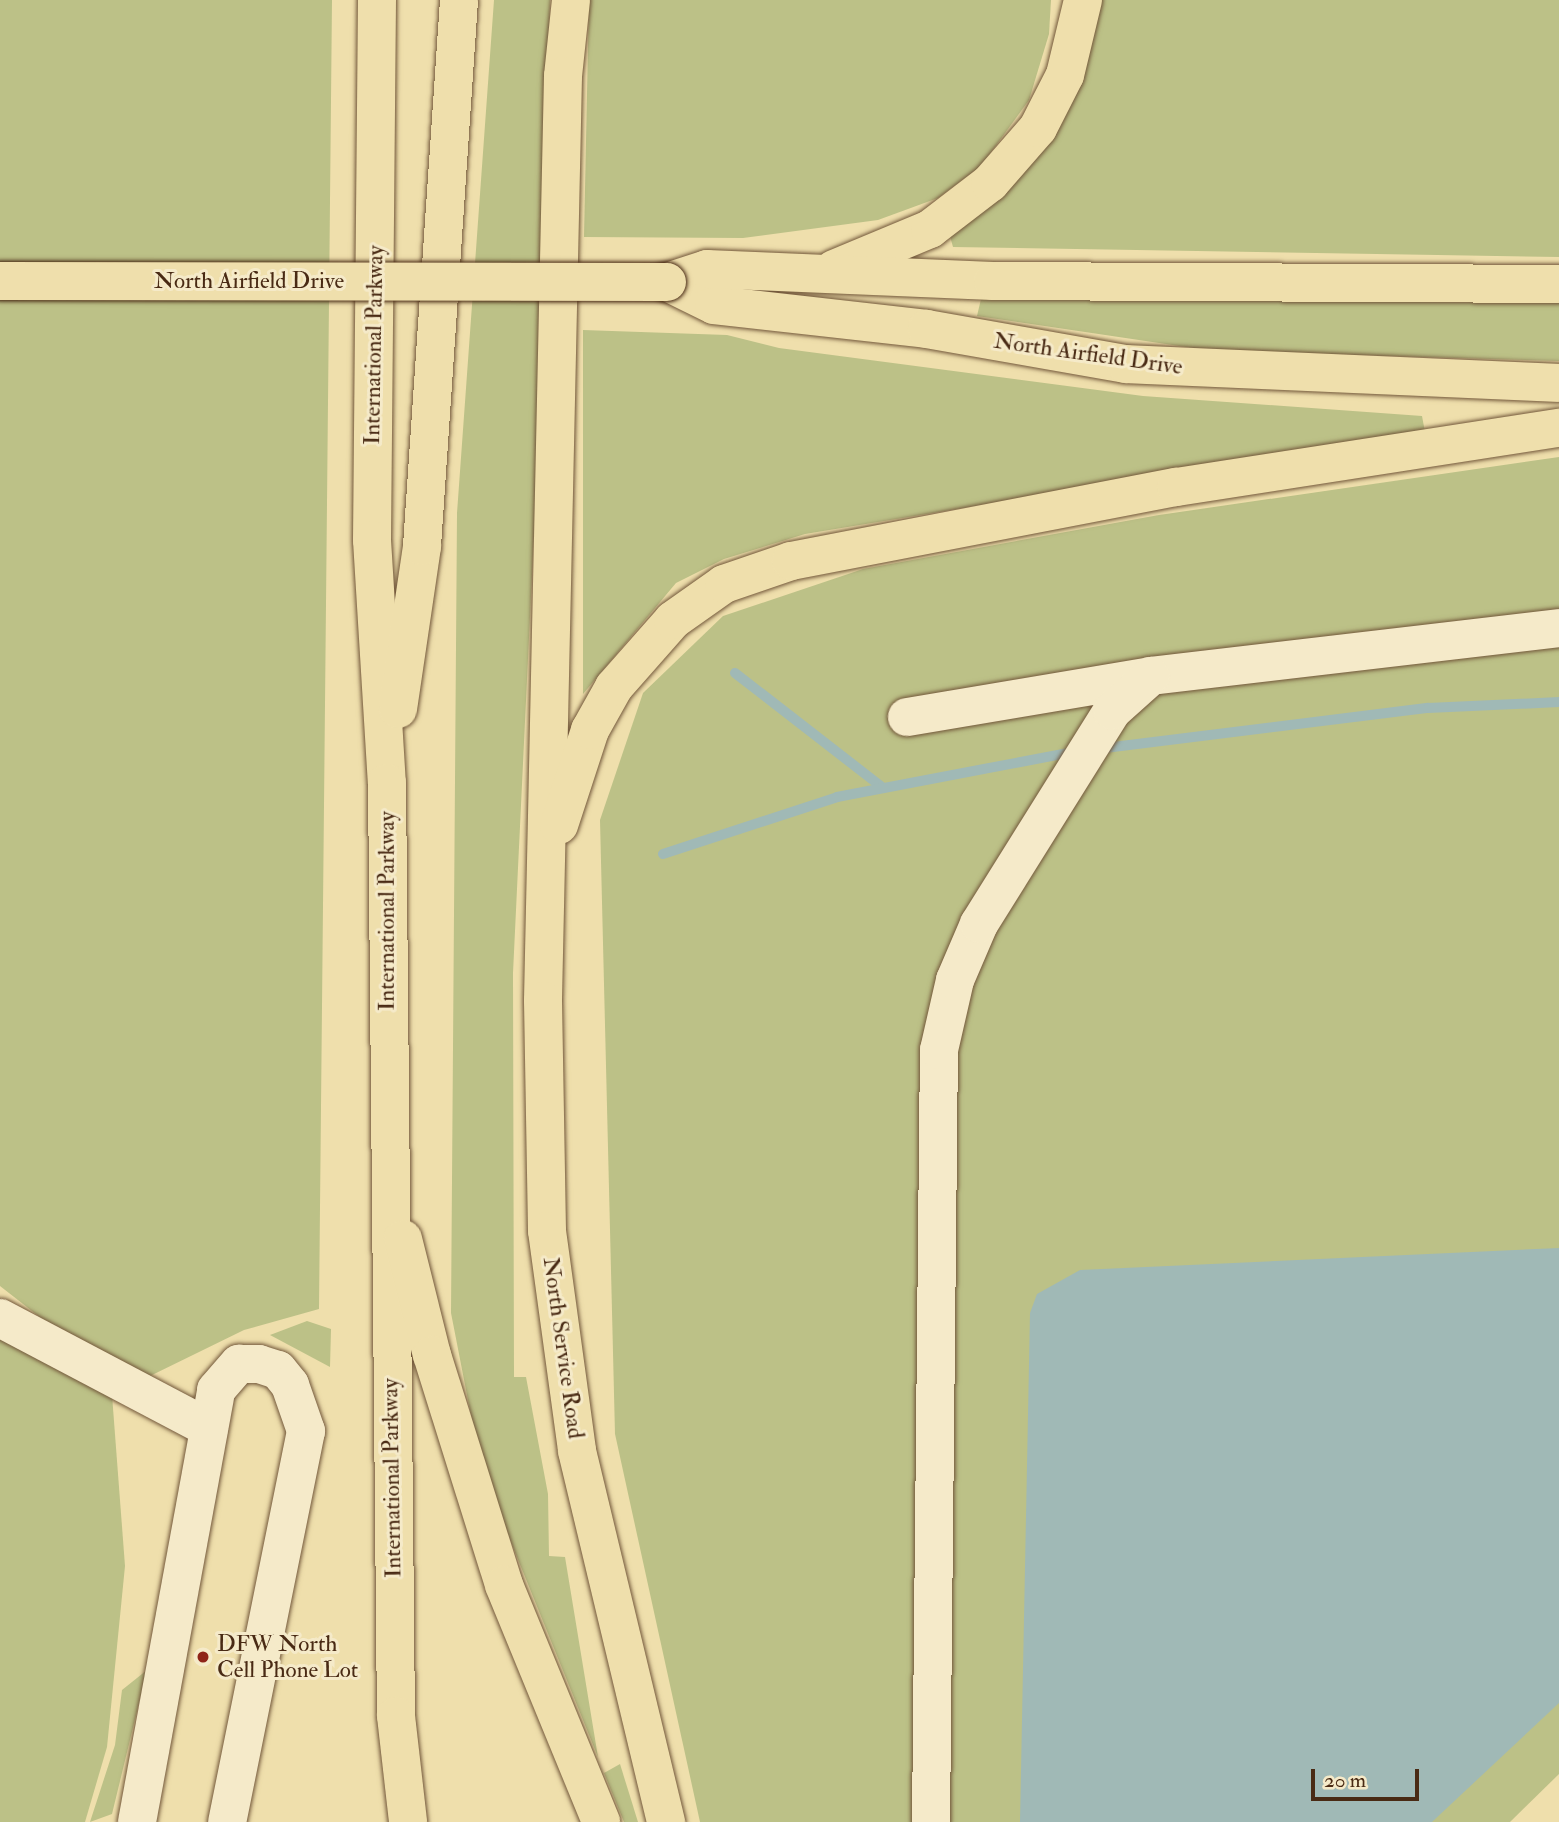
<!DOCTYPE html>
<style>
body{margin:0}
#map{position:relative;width:1559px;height:1822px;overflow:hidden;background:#efdfac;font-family:"IM FELL Double Pica",serif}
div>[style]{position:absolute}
.green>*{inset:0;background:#bcc187}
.water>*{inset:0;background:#a0b9b6}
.stream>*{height:10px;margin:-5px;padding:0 5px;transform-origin:5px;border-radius:5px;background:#a0b9b6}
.roads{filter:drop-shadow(0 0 2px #72573a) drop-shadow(0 0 2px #72573a)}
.minor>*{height:38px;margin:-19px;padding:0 19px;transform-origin:19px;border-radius:19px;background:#f5eac9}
.major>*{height:38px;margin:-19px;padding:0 19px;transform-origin:19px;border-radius:19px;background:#efdfac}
.highway>*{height:38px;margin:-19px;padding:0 19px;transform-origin:19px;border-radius:19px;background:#efdfac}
.bridges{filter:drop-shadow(0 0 2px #492a14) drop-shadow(0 0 2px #492a14)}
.major-bridge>*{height:38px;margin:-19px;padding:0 19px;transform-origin:19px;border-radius:19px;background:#efdfac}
.dots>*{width:19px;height:19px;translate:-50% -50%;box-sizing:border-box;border:4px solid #f5eac9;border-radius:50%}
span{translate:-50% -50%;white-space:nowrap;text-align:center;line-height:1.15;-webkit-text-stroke:6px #f5eac9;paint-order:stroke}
.street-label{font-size:23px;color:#492a14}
.poi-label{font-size:23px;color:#492a14}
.left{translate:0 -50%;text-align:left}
.scale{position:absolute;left:1311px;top:1769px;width:108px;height:32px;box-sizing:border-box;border:4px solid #492a14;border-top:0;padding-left:9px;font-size:21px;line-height:24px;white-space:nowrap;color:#492a14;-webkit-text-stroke:5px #f5eac9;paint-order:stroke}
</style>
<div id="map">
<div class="green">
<div style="clip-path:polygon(0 0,332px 0,319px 1309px,244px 1330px,150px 1376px,41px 1318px,0 1286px)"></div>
<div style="clip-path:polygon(494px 0,550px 0,540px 407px,513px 973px,514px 1377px,526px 1377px,548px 1494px,549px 1556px,565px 1557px,598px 1757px,504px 1525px,475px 1436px,451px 1313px,457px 513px)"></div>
<div style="clip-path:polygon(589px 0,1051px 0,1049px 34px,1029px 100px,981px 166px,938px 198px,878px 220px,743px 238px,584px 237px)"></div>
<div style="clip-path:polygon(1094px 0,1559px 0,1559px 257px,953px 247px,948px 229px,972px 216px)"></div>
<div style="clip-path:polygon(981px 299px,1559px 303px,1559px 361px,1213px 351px,977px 316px)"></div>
<div style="clip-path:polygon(583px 330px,727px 335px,779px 348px,1143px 396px,1422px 416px,1425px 432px,805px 534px,724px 559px,676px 583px,583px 694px)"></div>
<div style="clip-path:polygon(1559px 457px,1559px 1774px,1510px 1822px,700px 1822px,615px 1434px,600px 820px,643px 693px,723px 616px,863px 569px,1159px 515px)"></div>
<div style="clip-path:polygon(307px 1321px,331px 1329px,330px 1367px,270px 1335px)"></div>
<div style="clip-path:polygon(0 1338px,112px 1395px,125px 1566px,107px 1747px,85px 1822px,0 1822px)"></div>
<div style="clip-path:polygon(147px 1670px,112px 1814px,90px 1822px,115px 1745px,122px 1690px)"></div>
<div style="clip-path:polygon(620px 1764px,638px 1822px,624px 1822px,604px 1773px)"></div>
</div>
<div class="water">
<div style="clip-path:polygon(1559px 1248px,1559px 1703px,1432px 1822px,1020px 1822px,1030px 1313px,1037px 1294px,1080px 1270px)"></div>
</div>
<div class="stream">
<div style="left:735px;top:673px;width:187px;rotate:37.8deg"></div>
<div style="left:1097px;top:749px;width:334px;rotate:-7.1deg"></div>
<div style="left:1428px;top:708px;width:131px;rotate:-2.6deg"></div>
<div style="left:663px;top:854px;width:183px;rotate:-18.1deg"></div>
<div style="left:837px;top:797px;width:241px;rotate:-10.8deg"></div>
</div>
<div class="roads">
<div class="minor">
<div style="left:907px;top:717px;width:247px;rotate:-9.5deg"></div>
<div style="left:1151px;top:676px;width:411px;rotate:-6.7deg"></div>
<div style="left:0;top:1318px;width:236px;rotate:27.8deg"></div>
<div style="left:137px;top:1822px;width:439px;rotate:-79.6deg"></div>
<div style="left:216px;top:1390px;width:35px;rotate:-49deg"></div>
<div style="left:239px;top:1364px;width:20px"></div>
<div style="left:259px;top:1364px;width:20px;rotate:18deg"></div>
<div style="left:278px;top:1370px;width:19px;rotate:51deg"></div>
<div style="left:290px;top:1385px;width:49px;rotate:70.8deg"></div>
<div style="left:306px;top:1431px;width:399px;rotate:101.4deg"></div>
<div style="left:931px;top:1822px;width:772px;rotate:-89.41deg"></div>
<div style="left:939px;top:1050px;width:72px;rotate:-77.1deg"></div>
<div style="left:955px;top:980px;width:61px;rotate:-66.8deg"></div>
<div style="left:979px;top:924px;width:251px;rotate:-58deg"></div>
<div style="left:1112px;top:711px;width:52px;rotate:-41.9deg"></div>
</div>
<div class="major">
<div style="left:571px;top:0;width:76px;rotate:96deg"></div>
<div style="left:563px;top:76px;width:925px;rotate:91.24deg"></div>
<div style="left:543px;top:1001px;width:230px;rotate:89deg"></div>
<div style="left:547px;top:1231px;width:222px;rotate:82.2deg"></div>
<div style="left:577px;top:1451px;width:382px;rotate:76.5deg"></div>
<div style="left:834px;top:269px;width:104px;rotate:-22.6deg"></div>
<div style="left:930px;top:229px;width:76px;rotate:-37.5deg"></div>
<div style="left:990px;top:183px;width:73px;rotate:-48.9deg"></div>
<div style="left:1038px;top:128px;width:59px;rotate:-63deg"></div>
<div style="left:1065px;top:75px;width:77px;rotate:-76.5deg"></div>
<div style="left:667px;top:282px;width:52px;rotate:26.1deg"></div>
<div style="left:714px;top:305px;width:214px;rotate:6.4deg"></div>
<div style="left:927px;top:329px;width:202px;rotate:10deg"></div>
<div style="left:1126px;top:364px;width:433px;rotate:2.5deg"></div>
<div style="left:667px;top:282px;width:42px;rotate:-18deg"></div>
<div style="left:707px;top:269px;width:286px;rotate:2.4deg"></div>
<div style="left:993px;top:281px;width:566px;rotate:0.3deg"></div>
<div style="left:559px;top:825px;width:100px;rotate:-71.9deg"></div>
<div style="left:590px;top:730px;width:49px;rotate:-60.8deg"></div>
<div style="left:614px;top:687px;width:89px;rotate:-48.6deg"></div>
<div style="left:673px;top:620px;width:62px;rotate:-35.2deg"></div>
<div style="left:724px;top:584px;width:71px;rotate:-18.9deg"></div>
<div style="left:791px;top:561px;width:392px;rotate:-10.9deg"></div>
<div style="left:1176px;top:487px;width:388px;rotate:-8.8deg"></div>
</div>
<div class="highway">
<div style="left:377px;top:0;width:540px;rotate:90.53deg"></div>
<div style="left:372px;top:540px;width:243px;rotate:86.5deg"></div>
<div style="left:387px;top:783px;width:933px;rotate:89.45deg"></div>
<div style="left:396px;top:1716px;width:107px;rotate:83.5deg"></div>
<div style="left:398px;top:709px;width:165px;rotate:-81.6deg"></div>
<div style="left:422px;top:546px;width:547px;rotate:-86.12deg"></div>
<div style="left:403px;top:1239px;width:120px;rotate:76deg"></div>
<div style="left:432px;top:1355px;width:241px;rotate:72.6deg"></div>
<div style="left:504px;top:1585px;width:256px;rotate:67.7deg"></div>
</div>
</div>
<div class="bridges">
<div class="major-bridge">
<div style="left:0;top:281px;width:667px;rotate:0.09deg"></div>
</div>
</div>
<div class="dots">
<div style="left:203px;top:1657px;background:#8f2418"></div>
</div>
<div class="street-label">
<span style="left:249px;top:281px">North Airfield Drive</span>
<span style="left:374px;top:345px;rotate:-89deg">International Parkway</span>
<span style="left:1088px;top:354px;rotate:8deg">North Airfield Drive</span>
<span style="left:387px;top:911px;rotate:-90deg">International Parkway</span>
<span style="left:563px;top:1348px;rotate:82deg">North Service Road</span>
<span style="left:392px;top:1478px;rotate:-91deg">International Parkway</span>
</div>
<div class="poi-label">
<span class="left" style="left:217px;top:1657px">DFW North<br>Cell Phone Lot</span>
</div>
<div class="scale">20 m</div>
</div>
